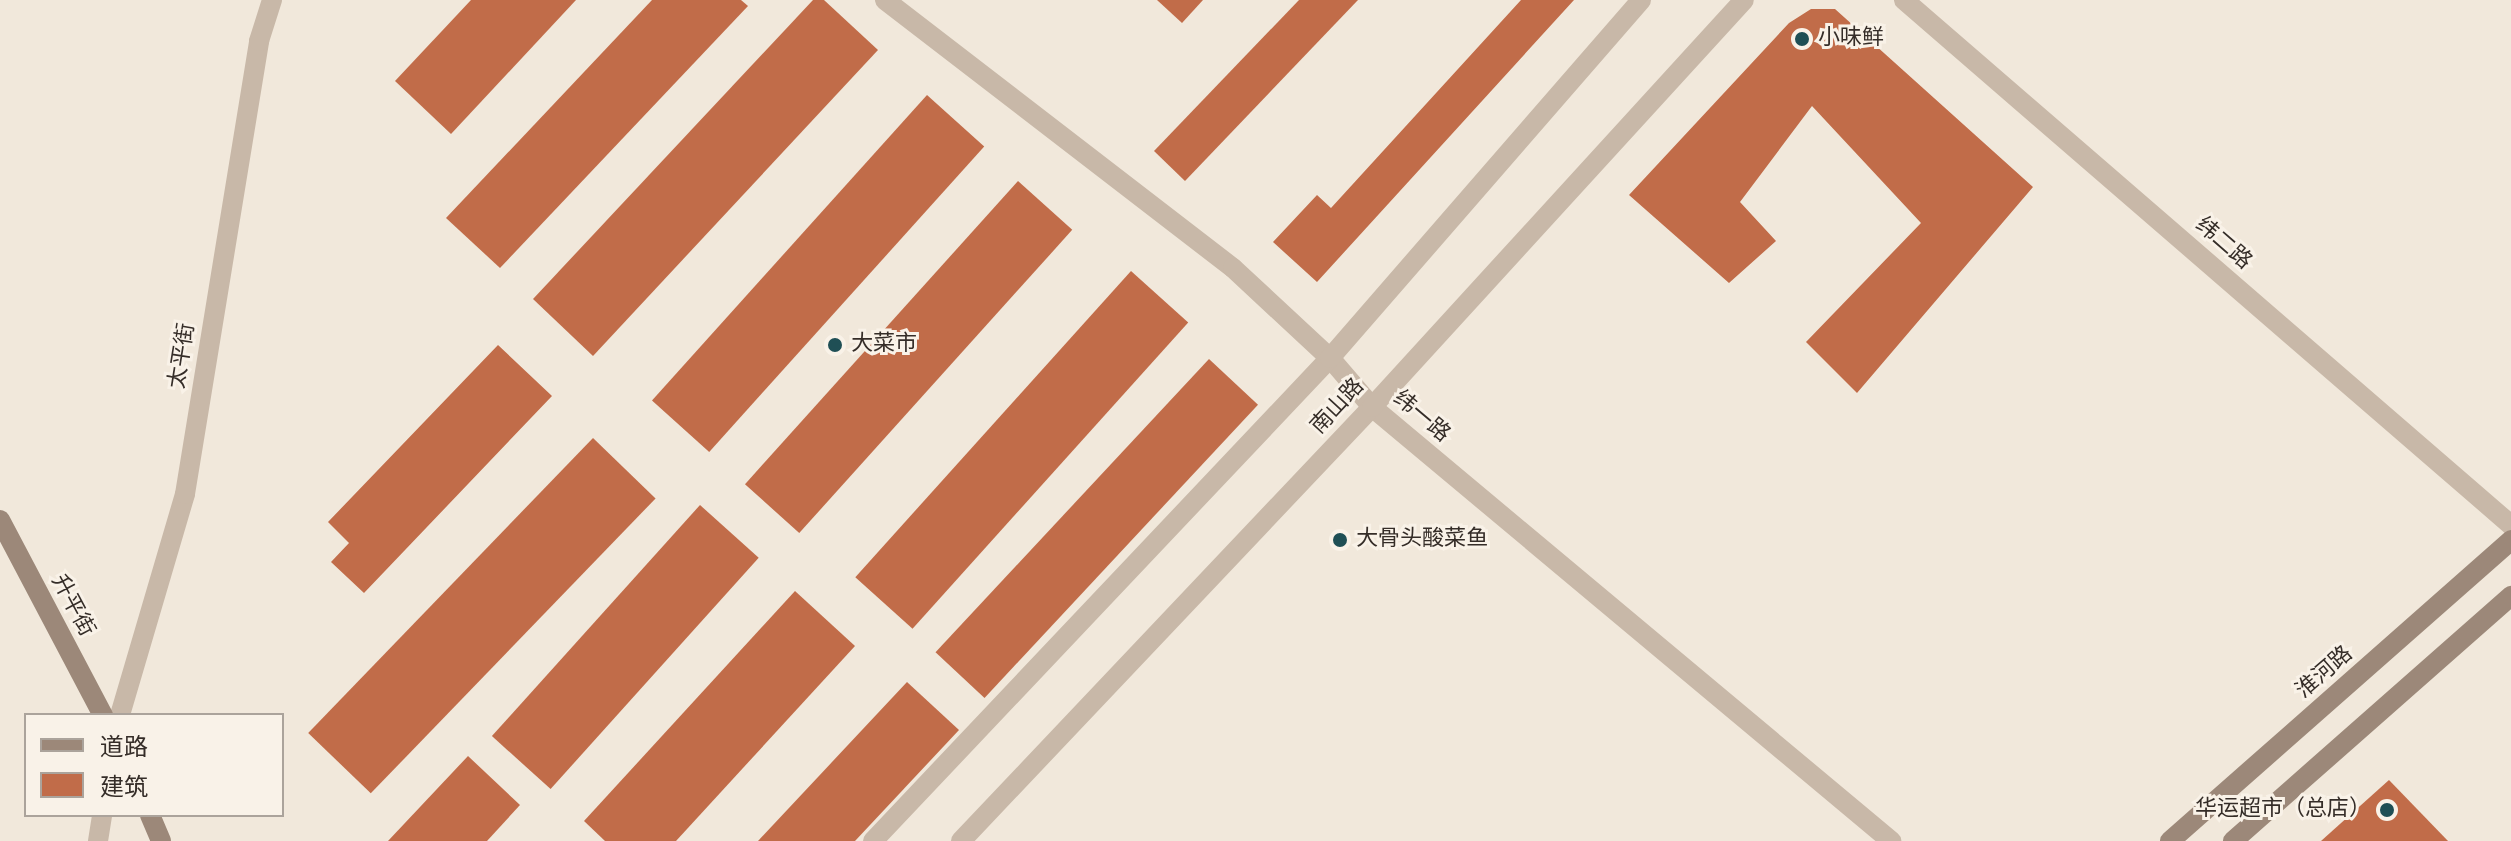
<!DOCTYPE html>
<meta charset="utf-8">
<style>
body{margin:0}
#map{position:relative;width:2511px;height:841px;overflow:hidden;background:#f1e8db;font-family:Overpass,"Noto Sans SC",sans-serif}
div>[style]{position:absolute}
.building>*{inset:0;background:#c16c49;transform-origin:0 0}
.minor>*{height:20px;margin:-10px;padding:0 10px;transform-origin:10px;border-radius:10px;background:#c8b8a8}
.tertiary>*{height:20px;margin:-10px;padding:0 10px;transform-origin:10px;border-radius:10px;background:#c8b8a8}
.secondary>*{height:20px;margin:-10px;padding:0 10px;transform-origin:10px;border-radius:10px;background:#9c8879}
.dots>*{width:22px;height:22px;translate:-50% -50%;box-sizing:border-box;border:4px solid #f9f2e8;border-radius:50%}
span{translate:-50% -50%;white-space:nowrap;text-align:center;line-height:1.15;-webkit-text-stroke:6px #f9f2e8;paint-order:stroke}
.poi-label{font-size:22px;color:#352d28}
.left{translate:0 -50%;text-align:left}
.right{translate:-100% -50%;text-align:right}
.street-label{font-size:22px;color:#352d28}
.legend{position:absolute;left:24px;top:713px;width:260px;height:104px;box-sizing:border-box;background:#f9f2e8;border:2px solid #aba39b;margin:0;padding:10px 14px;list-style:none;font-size:24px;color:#352d28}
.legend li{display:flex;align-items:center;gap:16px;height:40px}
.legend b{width:40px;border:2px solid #aba39b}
</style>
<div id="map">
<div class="building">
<div style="clip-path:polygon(471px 0,576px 0,451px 134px,395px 81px)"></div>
<div style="clip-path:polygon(652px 0,741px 0,748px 6px,500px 268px,446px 218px)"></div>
<div style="clip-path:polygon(813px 0,824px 0,878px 50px,593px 356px,533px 299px)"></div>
<div style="clip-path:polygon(1157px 0,1203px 0,1182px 23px)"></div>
<div style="clip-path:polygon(1299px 0,1358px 0,1185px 181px,1154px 151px)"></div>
<div style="clip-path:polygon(1521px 0,1574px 0,1317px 282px,1273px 242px,1317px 195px,1331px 208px)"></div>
<div style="clip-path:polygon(1811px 9px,1835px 9px,2033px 187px,1857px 393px,1806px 342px,1921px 223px,1812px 106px,1740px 202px,1776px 241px,1729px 283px,1629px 195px,1789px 23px)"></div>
<div style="left:927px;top:95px;width:77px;height:411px;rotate:42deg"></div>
<div style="left:1018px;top:181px;width:73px;height:408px;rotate:42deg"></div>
<div style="left:1131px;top:271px;width:77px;height:412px;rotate:42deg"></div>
<div style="clip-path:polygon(498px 345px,552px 396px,364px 593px,331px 562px,349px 543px,328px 522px)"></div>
<div style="left:1209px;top:359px;width:67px;height:401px;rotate:43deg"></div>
<div style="left:593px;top:438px;width:87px;height:410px;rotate:44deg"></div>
<div style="left:700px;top:505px;width:79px;height:311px;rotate:42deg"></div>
<div style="clip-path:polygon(795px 591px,855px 646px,676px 841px,605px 841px,584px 821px)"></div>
<div style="clip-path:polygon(907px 682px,959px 730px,855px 841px,758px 841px)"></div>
<div style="clip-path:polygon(468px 756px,520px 805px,487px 841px,388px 841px)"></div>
<div style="clip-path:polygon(2389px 780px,2448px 841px,2321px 841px)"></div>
</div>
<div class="minor">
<div style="left:885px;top:0;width:439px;rotate:37.6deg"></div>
<div style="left:1233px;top:268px;width:132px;rotate:42.9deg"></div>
<div style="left:1330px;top:358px;width:65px;rotate:49.4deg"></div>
<div style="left:1372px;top:407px;width:677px;rotate:39.9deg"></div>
<div style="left:1904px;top:0;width:803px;rotate:40.86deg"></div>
<div style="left:120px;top:715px;width:230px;rotate:-73.6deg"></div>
<div style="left:185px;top:494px;width:459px;rotate:-80.7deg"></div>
<div style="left:259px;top:41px;width:43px;rotate:-72.4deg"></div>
<div style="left:98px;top:841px;width:26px;rotate:-81deg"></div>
</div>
<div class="tertiary">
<div style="left:873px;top:841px;width:665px;rotate:-46.58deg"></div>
<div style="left:1330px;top:358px;width:474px;rotate:-49deg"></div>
<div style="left:961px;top:841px;width:598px;rotate:-46.56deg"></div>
<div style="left:1372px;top:407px;width:551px;rotate:-47.57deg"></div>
</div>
<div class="secondary">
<div style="left:0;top:520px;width:221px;rotate:62.2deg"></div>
<div style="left:150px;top:815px;width:28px;rotate:67deg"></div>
<div style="left:2170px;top:841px;width:455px;rotate:-41.4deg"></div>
<div style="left:2233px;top:841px;width:371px;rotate:-41.4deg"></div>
</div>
<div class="dots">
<div style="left:1802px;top:39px;background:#1f4f55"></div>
<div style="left:835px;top:345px;background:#1f4f55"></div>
<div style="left:1340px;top:540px;background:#1f4f55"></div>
<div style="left:2387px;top:810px;background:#1f4f55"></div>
</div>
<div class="poi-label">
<span class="left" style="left:1818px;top:39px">小味鲜</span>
<span class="left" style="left:851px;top:345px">大菜市</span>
<span class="left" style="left:1356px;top:540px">大骨头酸菜鱼</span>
<span class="right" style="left:2371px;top:810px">华运超市（总店）</span>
</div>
<div class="street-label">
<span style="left:2223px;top:244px;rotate:41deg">纬二路</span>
<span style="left:183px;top:356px;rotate:-81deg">太平街</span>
<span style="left:1338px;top:407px;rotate:-47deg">南山路</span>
<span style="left:1421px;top:417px;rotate:40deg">纬一路</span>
<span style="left:72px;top:606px;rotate:62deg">升平街</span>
<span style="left:2325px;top:673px;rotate:-41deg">淮河路</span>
</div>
<ul class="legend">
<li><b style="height:10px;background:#9c8879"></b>道路</li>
<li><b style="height:22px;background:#c16c49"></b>建筑</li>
</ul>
</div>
